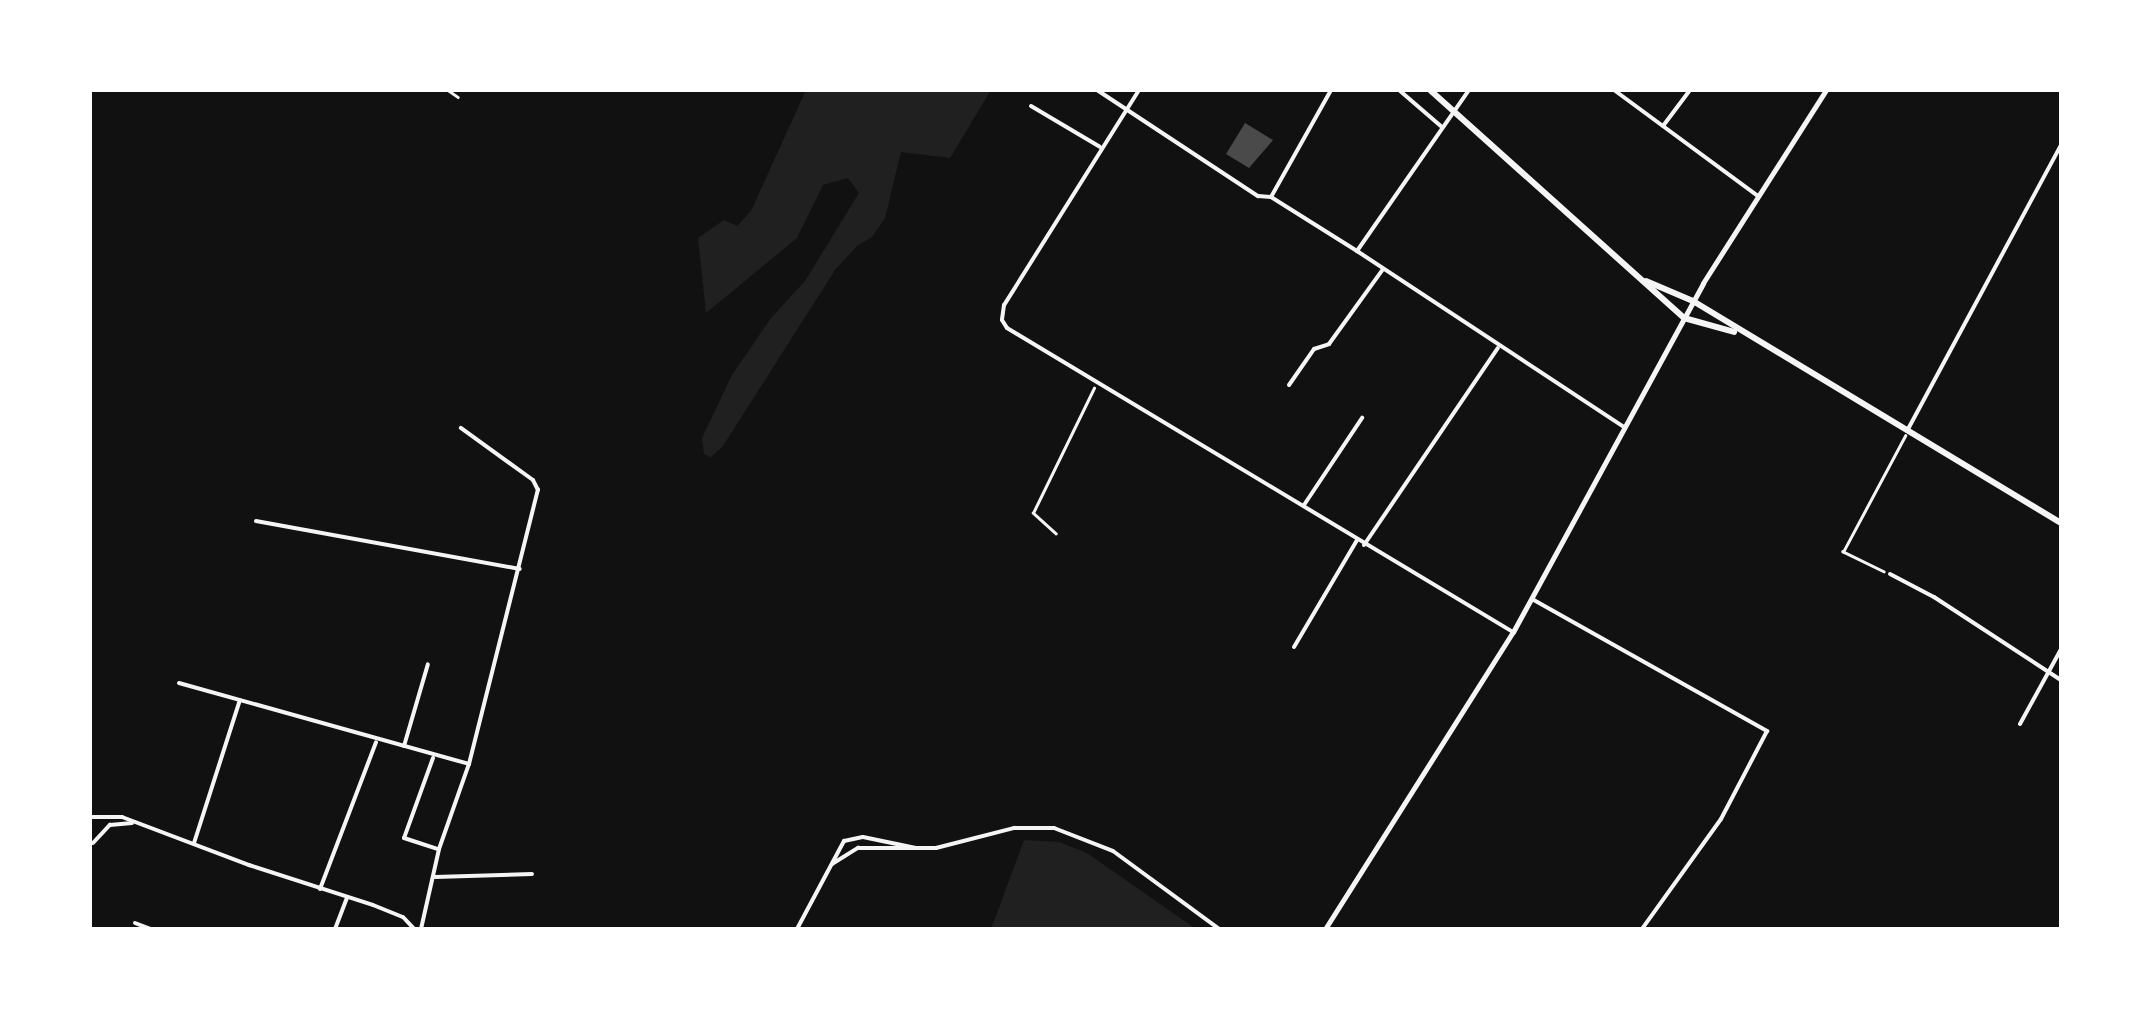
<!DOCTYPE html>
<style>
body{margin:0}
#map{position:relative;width:2151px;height:1019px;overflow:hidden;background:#111;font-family:Barlow,sans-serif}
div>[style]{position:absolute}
.green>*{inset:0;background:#202020}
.building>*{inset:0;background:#4a4a4a}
.path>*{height:2.5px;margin:-1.25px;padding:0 1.25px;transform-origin:1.25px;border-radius:1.25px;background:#f5f5f5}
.minor>*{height:4px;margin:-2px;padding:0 2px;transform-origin:2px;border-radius:2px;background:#f5f5f5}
.tertiary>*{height:5px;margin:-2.5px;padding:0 2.5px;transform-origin:2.5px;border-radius:2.5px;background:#f5f5f5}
.secondary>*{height:6px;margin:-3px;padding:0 3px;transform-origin:3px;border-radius:3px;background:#f5f5f5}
span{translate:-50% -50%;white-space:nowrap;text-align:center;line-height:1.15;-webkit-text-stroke:8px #fff;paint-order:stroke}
.frame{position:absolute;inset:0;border:92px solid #fff;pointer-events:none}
</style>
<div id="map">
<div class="green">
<div style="clip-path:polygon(806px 90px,991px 90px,950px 158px,901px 152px,885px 218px,872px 237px,858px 245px,835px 270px,723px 446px,711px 457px,704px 454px,702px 438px,732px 375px,771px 318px,805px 281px,859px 193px,848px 178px,823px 185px,797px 238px,706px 313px,698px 238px,724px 220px,737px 226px,751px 211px)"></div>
<div style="clip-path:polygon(1024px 840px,1059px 842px,1087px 853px,1196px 929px,991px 929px)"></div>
</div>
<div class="building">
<div style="clip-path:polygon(1245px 123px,1273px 140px,1249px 168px,1226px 154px)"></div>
</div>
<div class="path">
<div style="left:448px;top:90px;width:12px;rotate:35deg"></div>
<div style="left:1056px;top:534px;width:31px;rotate:-138deg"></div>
<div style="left:1033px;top:513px;width:139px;rotate:-64deg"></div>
<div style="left:1884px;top:572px;width:46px;rotate:-154deg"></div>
<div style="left:1843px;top:552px;width:132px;rotate:-61.9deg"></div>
</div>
<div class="minor">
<div style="left:1097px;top:90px;width:193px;rotate:33.4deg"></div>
<div style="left:1258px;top:196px;width:13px;rotate:4deg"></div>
<div style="left:1271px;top:197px;width:102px;rotate:32.1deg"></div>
<div style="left:1357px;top:251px;width:320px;rotate:33.4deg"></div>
<div style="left:1139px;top:90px;width:254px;rotate:122.1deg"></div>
<div style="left:1004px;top:305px;width:15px;rotate:98deg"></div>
<div style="left:1002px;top:320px;width:9px;rotate:58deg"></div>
<div style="left:1007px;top:328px;width:590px;rotate:31deg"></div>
<div style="left:1399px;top:90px;width:57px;rotate:40.7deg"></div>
<div style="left:1614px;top:90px;width:179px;rotate:36.4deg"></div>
<div style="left:1031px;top:106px;width:80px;rotate:30.7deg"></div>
<div style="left:1663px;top:126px;width:45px;rotate:-53.1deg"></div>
<div style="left:1271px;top:197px;width:123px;rotate:-60.7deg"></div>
<div style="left:1357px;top:251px;width:196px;rotate:-55.2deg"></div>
<div style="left:1289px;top:385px;width:44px;rotate:-55.2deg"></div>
<div style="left:1314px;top:349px;width:16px;rotate:-18deg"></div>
<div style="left:1329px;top:344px;width:92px;rotate:-54.2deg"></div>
<div style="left:1907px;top:431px;width:325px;rotate:-61.7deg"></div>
<div style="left:1304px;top:505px;width:105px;rotate:-56.3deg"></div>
<div style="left:256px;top:521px;width:268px;rotate:10.3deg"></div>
<div style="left:1364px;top:545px;width:238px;rotate:-55.8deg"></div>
<div style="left:1890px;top:574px;width:50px;rotate:27.6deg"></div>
<div style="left:1934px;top:597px;width:152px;rotate:33.2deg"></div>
<div style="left:1532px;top:599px;width:270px;rotate:29.3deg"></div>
<div style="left:1767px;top:731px;width:99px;rotate:117.6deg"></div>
<div style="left:1721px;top:819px;width:135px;rotate:125.7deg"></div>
<div style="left:1294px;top:647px;width:124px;rotate:-59.5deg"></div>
<div style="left:179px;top:683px;width:301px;rotate:15.6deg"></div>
<div style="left:2020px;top:724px;width:85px;rotate:-61.3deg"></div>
<div style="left:404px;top:746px;width:85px;rotate:-73.7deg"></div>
<div style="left:433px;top:758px;width:85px;rotate:109.9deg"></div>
<div style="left:404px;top:838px;width:35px;rotate:18deg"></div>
<div style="left:90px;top:817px;width:32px"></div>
<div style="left:122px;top:817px;width:136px;rotate:20.7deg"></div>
<div style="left:249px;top:865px;width:130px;rotate:17.9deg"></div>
<div style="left:373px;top:905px;width:32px;rotate:22deg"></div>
<div style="left:403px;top:917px;width:16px;rotate:47deg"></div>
<div style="left:90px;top:830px;width:20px;rotate:90deg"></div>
<div style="left:93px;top:843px;width:25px;rotate:-47deg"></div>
<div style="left:110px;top:825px;width:22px;rotate:-5deg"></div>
<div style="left:194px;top:843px;width:150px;rotate:-72.2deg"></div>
<div style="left:832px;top:864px;width:31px;rotate:-32deg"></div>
<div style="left:858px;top:848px;width:78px"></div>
<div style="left:936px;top:848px;width:81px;rotate:-14.4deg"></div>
<div style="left:1014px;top:828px;width:40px"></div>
<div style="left:1054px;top:828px;width:63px;rotate:21.3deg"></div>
<div style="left:1113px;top:851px;width:132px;rotate:36.3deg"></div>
<div style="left:435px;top:877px;width:97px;rotate:-1.8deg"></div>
<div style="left:320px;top:889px;width:157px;rotate:-69.1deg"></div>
<div style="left:135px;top:923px;width:17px;rotate:21deg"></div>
<div style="left:335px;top:929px;width:34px;rotate:-69deg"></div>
<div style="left:421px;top:929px;width:82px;rotate:-77.3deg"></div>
<div style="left:439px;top:849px;width:90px;rotate:-70.6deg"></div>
<div style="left:469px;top:764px;width:283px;rotate:-75.9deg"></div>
<div style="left:538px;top:490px;width:11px;rotate:-117deg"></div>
<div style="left:533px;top:480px;width:89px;rotate:-144.2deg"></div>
<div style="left:797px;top:929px;width:100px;rotate:-61.9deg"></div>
<div style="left:844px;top:841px;width:19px;rotate:-12deg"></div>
<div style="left:863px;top:837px;width:54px;rotate:11.7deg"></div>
</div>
<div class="tertiary">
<div style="left:1325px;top:929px;width:352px;rotate:-57.7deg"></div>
<div style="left:1513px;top:632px;width:397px;rotate:-61.4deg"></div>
<div style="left:1703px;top:283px;width:229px;rotate:-57.5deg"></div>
</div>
<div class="secondary">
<div style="left:1430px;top:90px;width:341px;rotate:41.9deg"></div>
<div style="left:1684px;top:318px;width:52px;rotate:15.6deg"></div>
<div style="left:1646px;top:281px;width:51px;rotate:23.1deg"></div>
<div style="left:1693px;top:301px;width:430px;rotate:31.1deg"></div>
</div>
<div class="frame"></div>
</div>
